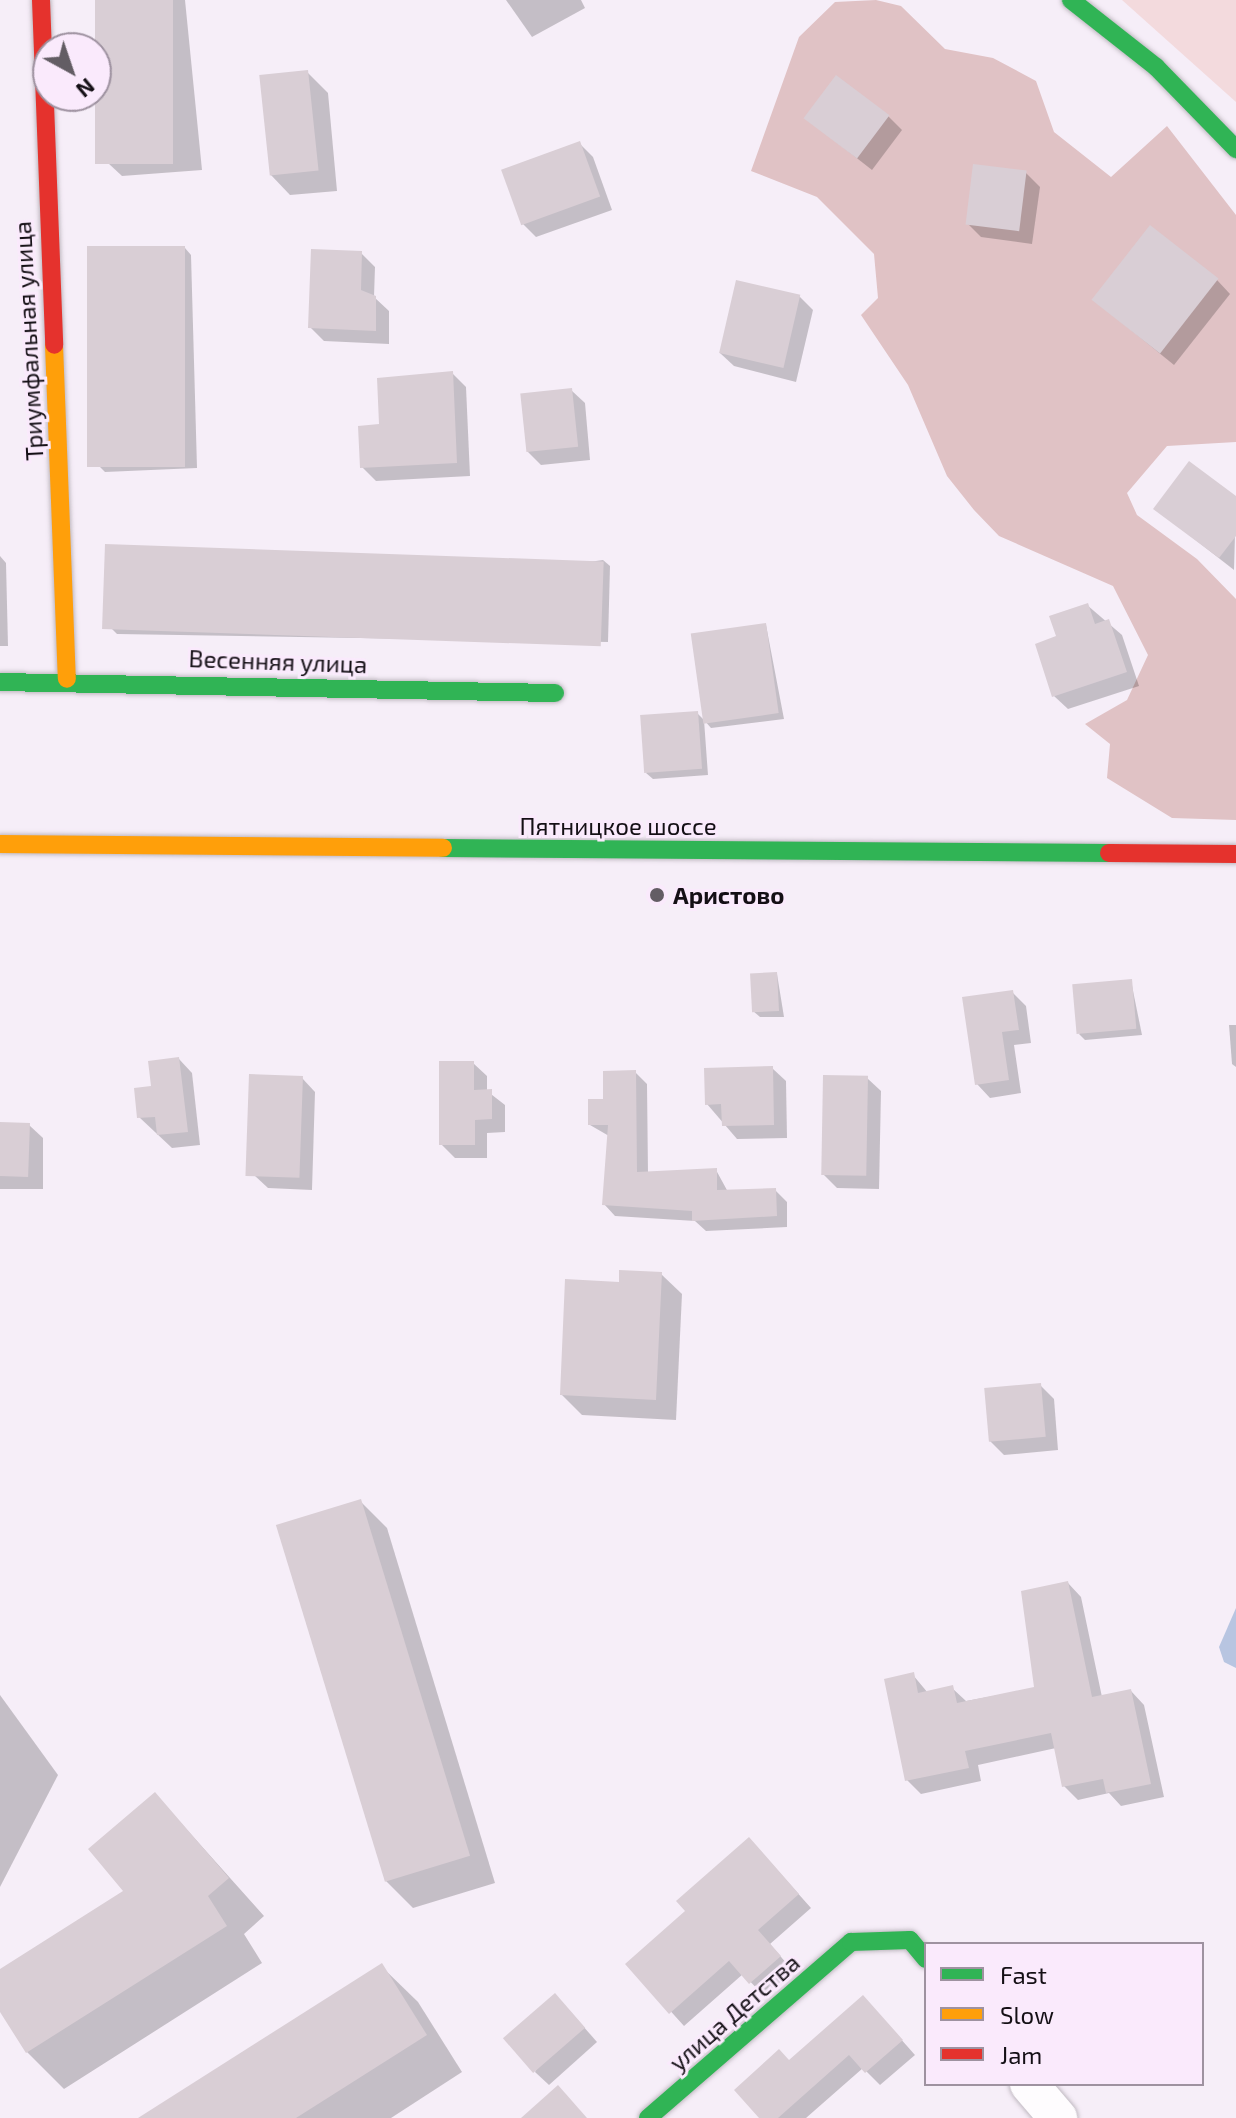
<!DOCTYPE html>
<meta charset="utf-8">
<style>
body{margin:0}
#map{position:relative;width:1236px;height:2118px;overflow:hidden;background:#f6eef8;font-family:"Exo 2",sans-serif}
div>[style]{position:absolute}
.green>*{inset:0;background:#f3dadd}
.forest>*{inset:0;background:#e0c2c5}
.water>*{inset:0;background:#b8c5e1}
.shadow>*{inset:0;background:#0003}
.building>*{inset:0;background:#d9ced5;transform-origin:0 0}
.roads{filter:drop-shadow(0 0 2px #c0b9c1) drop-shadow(0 0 2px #c0b9c1)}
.street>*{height:38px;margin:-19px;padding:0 19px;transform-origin:19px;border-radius:19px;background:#fefcfe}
.fast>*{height:18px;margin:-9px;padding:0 9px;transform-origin:9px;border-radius:9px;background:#30b455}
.slow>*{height:18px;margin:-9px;padding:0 9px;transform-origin:9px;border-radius:9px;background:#ff9f0a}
.jam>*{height:18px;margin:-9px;padding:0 9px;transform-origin:9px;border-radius:9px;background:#e5322d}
.dots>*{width:22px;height:22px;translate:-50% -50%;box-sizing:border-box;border:4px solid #faeafc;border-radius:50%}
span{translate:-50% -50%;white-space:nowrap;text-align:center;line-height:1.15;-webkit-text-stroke:6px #faeafc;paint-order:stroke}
.street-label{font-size:24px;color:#140f15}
.poi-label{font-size:24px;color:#140f15;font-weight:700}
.left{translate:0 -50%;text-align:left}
.legend{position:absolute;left:924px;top:1942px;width:280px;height:144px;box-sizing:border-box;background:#faeafc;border:2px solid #9e92a0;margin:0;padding:10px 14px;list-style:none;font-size:24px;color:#140f15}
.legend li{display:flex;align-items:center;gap:16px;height:40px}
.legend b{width:40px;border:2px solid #9e92a0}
.north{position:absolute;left:32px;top:32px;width:80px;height:80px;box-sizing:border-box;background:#faeafc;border:2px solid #9e92a0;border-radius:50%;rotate:140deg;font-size:22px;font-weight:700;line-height:32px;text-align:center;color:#140f15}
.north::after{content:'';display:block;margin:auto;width:28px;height:36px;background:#635d64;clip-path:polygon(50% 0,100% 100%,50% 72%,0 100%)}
</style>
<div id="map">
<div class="green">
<div style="clip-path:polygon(1122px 0,1236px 0,1236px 102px)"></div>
</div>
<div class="forest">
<div style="clip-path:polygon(876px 0,901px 6px,945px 49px,993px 58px,1036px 81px,1054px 132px,1111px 177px,1167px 126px,1236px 215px,1236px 442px,1167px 446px,1127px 493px,1137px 515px,1197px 559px,1236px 599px,1236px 820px,1172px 818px,1107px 778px,1110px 744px,1085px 724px,1127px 700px,1148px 655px,1113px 586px,999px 536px,974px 510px,947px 476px,908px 385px,861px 315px,878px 298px,874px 254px,817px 197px,751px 171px,799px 37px,835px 2px)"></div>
</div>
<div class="water">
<div style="clip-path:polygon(1236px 1608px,1236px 1668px,1224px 1662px,1219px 1647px)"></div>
</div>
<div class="shadow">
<div style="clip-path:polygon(97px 0,185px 0,202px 170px,122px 176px,108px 163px)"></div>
<div style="clip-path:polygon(506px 0,581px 0,585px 8px,532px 37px)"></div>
<div style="clip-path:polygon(308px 73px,328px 93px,337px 191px,290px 195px,270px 174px)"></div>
<div style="clip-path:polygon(888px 116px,902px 130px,872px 170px,807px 119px)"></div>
<div style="clip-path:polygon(579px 143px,593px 157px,612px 210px,536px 237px,523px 224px)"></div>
<div style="clip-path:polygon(1026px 173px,1040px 187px,1032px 244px,981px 237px,967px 223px)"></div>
<div style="clip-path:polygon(185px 248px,191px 255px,197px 468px,105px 472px,99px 466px)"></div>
<div style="clip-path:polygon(361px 253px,375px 267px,374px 297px,389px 311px,389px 344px,324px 341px,310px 327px)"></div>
<div style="clip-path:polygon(1217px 280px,1230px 294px,1174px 365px,1094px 300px)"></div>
<div style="clip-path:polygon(799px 296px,813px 310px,796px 382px,734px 366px,720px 353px)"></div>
<div style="clip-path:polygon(452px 373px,466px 387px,470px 476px,376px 481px,362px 467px,381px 426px)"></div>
<div style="clip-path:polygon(571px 390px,585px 403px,590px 460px,541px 465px,527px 451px)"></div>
<div style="clip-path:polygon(1236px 499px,1234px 570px,1156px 509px)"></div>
<div style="clip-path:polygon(0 556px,6px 563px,8px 646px,0 646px)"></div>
<div style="clip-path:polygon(603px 560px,610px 566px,608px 642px,117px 634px,111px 628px)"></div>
<div style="clip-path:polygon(1087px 605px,1122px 635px,1139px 686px,1068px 709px,1054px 696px,1058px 638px)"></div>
<div style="clip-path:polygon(766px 625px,784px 719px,711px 728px,704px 720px,708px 775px,653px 779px,646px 773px,697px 713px,705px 721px)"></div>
<div style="clip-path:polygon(777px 974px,784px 1017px,760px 1017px,753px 1011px)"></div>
<div style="clip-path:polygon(1131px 981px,1142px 1035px,1085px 1040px,1079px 1034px)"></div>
<div style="clip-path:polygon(1012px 992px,1026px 1006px,1031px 1043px,1014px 1045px,1021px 1093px,990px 1098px,977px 1084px)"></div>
<div style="clip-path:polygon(1229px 1025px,1236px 1025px,1236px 1067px,1232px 1064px)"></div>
<div style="clip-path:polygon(179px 1059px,192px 1073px,200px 1145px,172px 1148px,139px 1117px)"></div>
<div style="clip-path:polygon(473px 1063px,487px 1076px,487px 1091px,505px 1105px,505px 1132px,487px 1133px,487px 1158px,455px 1158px,441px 1144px)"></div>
<div style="clip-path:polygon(772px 1068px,786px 1081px,787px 1138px,737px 1139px,707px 1104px)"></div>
<div style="clip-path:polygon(635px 1072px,647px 1084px,648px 1173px,716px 1170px,728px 1192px,775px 1190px,787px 1202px,787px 1227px,706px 1231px,695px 1221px,615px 1216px,604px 1204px,609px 1136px,590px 1125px)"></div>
<div style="clip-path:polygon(251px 1077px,302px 1078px,315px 1092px,312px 1190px,268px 1188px,254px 1175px)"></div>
<div style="clip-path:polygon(867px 1078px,881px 1091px,879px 1189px,837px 1188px,824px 1175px)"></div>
<div style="clip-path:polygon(0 1124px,29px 1125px,43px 1138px,43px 1189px,0 1189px)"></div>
<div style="clip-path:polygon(661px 1274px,682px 1294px,676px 1420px,582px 1415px,562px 1395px)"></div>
<div style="clip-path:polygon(1040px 1385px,1054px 1399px,1058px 1450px,1004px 1455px,990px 1441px)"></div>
<div style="clip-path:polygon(361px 1502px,387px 1528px,495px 1883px,413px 1908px,386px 1881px)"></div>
<div style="clip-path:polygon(1068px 1583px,1081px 1597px,1102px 1697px,1131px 1691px,1144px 1705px,1164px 1797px,1121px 1806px,1109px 1793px,1078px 1800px,1064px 1786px,1056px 1748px,978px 1765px,981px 1781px,921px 1794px,907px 1780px,913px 1675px,928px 1693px,952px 1688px,966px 1701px,1037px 1688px)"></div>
<div style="clip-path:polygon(0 1695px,58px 1775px,0 1887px)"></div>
<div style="clip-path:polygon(155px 1794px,264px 1916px,244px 1934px,262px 1963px,64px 2089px,27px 2052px,0 2008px,0 1971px,126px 1891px)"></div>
<div style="clip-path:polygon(762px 1853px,811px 1908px,770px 1944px,793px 1971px,764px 1996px,743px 1974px,684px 2026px,628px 1964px)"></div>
<div style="clip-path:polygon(381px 1966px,418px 2002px,462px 2072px,391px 2118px,161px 2118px)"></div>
<div style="clip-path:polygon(568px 2009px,597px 2042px,549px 2085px,535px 2072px)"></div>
<div style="clip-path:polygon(876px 2011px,915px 2055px,880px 2085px,863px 2068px,806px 2118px,761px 2118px,789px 2062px)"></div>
</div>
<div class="building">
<div style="left:95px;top:0;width:78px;height:164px"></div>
<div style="left:308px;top:70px;width:101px;height:49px;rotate:84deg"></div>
<div style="left:836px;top:75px;width:67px;height:54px;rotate:37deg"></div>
<div style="left:580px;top:141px;width:59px;height:84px;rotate:70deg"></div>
<div style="left:973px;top:164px;width:54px;height:61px;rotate:7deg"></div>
<div style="left:1150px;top:225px;width:87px;height:95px;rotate:38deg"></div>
<div style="left:87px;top:246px;width:98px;height:221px"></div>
<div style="clip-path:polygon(311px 249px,362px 251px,361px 290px,376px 296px,376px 331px,308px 328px)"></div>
<div style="left:736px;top:280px;width:66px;height:75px;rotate:13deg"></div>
<div style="clip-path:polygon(453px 371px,457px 463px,360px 468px,358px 426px,379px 424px,377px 378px)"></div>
<div style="left:572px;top:388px;width:59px;height:52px;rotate:84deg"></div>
<div style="clip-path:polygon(1189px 461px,1236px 496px,1236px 536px,1219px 558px,1153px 509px)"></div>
<div style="left:105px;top:544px;width:499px;height:85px;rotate:2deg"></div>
<div style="clip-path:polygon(1088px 603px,1095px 624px,1109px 619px,1127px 672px,1052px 697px,1035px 644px,1056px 636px,1049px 616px)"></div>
<div style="left:766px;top:623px;width:91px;height:76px;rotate:82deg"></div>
<div style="left:698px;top:711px;width:58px;height:58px;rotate:86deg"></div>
<div style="left:777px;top:972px;width:39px;height:27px;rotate:87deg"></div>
<div style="left:1132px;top:979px;width:50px;height:60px;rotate:85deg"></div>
<div style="clip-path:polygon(1013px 990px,1019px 1030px,1002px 1032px,1009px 1080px,975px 1085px,962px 997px)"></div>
<div style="clip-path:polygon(179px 1057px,188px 1132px,157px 1135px,155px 1117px,137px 1118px,134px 1088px,151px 1086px,148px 1061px)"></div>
<div style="clip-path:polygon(439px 1061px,474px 1061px,474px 1090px,492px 1089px,492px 1119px,475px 1120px,475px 1145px,439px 1145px)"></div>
<div style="clip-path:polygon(773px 1066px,774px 1125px,722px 1126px,721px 1104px,705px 1105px,704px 1068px)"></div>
<div style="clip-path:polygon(636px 1070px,637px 1172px,717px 1168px,717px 1190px,776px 1188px,777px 1216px,692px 1221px,692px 1211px,602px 1205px,608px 1125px,588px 1125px,588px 1099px,603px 1099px,603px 1071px)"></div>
<div style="left:249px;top:1074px;width:54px;height:102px;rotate:2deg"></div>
<div style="left:823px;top:1075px;width:45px;height:100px;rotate:1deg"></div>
<div style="left:0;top:1122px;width:30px;height:54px;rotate:2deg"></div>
<div style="clip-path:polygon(619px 1270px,662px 1272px,656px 1400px,560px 1395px,565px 1279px,619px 1282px)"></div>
<div style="left:1041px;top:1383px;width:54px;height:57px;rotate:85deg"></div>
<div style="left:361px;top:1499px;width:373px;height:89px;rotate:73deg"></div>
<div style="clip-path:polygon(1068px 1581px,1092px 1697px,1131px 1689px,1151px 1784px,1106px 1793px,1103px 1779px,1062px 1787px,1051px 1733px,965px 1751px,969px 1768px,905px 1781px,884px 1679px,914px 1672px,918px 1693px,953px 1685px,957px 1703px,1034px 1687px,1021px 1591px)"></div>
<div style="clip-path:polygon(155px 1792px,229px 1878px,208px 1896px,227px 1926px,26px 2053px,0 2012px,0 1969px,123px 1891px,88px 1849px)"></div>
<div style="clip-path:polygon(749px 1837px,799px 1894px,758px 1930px,781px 1956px,749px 1984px,729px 1961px,669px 2014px,625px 1964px,685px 1911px,676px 1901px)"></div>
<div style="clip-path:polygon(382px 1963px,427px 2035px,296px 2118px,138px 2118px)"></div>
<div style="left:555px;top:1993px;width:46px;height:69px;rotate:49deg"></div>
<div style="clip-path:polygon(863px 1995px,903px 2040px,865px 2073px,849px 2055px,778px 2118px,759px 2118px,734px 2090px,779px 2049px,789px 2060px)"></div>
<div style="clip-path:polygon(558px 2085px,587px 2118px,521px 2118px)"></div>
</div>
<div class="roads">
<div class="street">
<div style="left:1029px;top:2084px;width:45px;rotate:49.5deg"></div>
</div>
<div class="fast">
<div style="left:1071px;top:0;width:108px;rotate:38.2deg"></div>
<div style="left:1156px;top:67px;width:115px;rotate:45.7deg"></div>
<div style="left:0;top:682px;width:555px;rotate:1.14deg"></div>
<div style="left:443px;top:848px;width:666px;rotate:0.43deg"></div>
<div style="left:648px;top:2118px;width:269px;rotate:-40.9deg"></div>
<div style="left:851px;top:1942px;width:59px;rotate:-1.9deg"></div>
<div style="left:910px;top:1940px;width:25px;rotate:50deg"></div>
</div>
<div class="slow">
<div style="left:54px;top:345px;width:334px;rotate:87.8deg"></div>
<div style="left:0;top:844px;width:443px;rotate:0.5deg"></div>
</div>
<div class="jam">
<div style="left:41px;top:0;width:345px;rotate:87.8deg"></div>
<div style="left:1109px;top:853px;width:127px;rotate:0.5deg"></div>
</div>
</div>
<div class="dots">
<div style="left:657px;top:895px;background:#635d64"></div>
</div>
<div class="street-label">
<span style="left:28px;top:341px;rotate:-93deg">Триумфальная улица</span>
<span style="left:278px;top:661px;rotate:2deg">Весенняя улица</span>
<span style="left:618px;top:826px">Пятницкое шоссе</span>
<span style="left:734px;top:2012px;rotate:-41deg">улица Детства</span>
</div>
<div class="poi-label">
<span class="left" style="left:673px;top:895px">Аристово</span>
</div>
<ul class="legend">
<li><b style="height:10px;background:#30b455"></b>Fast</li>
<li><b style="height:10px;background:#ff9f0a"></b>Slow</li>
<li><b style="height:10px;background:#e5322d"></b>Jam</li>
</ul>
<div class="north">N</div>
</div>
